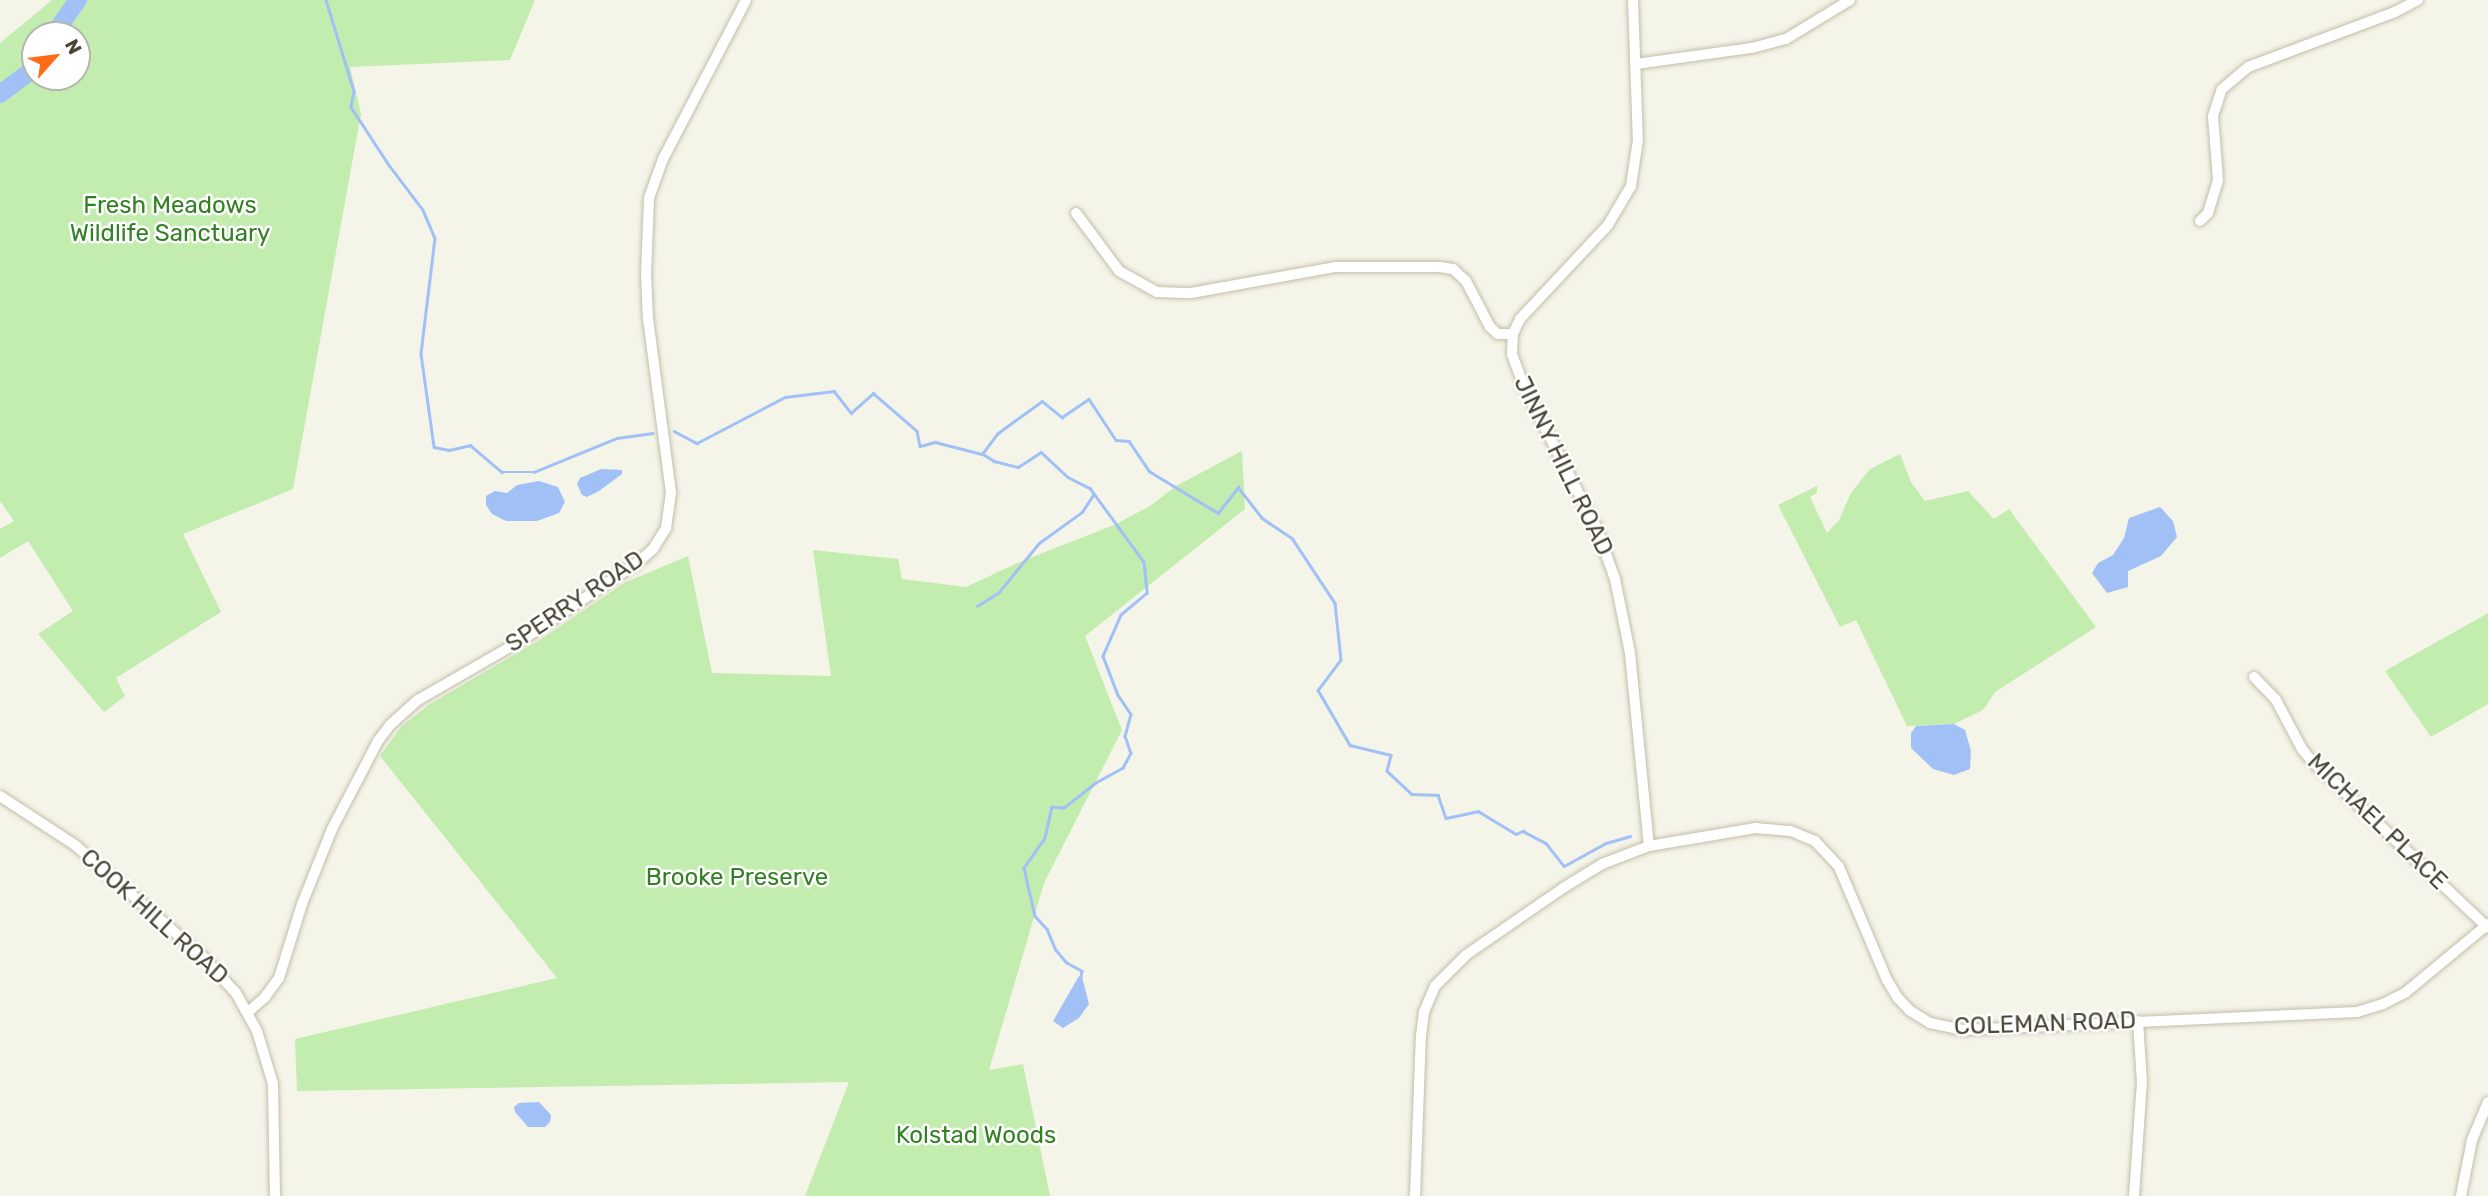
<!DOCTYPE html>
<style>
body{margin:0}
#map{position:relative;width:2488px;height:1196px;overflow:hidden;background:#f5f4e8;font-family:Rubik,sans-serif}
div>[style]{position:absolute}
.green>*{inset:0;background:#c3ecaf}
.water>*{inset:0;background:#a1c1f6}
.stream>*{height:2.5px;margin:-1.25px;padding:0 1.25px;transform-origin:1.25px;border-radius:1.25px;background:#a1c1f6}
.river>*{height:18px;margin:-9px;padding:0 9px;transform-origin:9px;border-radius:9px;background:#a1c1f6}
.roads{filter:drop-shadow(0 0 2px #c2beaa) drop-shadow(0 0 2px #c2beaa)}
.minor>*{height:10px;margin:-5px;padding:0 5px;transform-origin:5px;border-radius:5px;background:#fff}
span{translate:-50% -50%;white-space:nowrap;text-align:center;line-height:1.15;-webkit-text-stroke:5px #fff;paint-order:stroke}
.park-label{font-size:24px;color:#348024}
.street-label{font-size:24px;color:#494636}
.north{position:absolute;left:21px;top:21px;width:70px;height:70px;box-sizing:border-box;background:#fff;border:2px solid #b6b5af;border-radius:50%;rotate:62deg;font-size:19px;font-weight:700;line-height:28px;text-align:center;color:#494636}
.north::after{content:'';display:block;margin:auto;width:24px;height:32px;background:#ff6a16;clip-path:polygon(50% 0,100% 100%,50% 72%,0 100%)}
</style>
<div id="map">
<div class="green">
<div style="clip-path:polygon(evenodd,52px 0,535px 0,510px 60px,350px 67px,361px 114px,293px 489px,183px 534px,221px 612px,116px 678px,125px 696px,104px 712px,38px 634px,73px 611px,28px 541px,0 558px,0 529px,14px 521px,0 501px,0 43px,52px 0,35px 35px,77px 35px,77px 77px,35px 77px,35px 35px)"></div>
<div style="clip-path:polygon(1242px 451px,1245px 509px,1085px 636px,1122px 730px,1044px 883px,989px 1070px,1023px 1064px,1050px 1196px,805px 1196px,849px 1082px,297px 1091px,295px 1039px,557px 978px,380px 756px,401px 727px,430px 704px,538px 641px,626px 582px,688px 556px,712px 673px,831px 676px,813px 550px,898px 559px,902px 579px,966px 587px,1022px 561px,1114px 525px,1150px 506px,1176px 486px)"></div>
<div style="clip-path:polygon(1900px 454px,1911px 482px,1925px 501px,1968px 491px,1994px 519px,2009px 509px,2096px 627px,1995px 692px,1983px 710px,1954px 724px,1907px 726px,1856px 620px,1840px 627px,1778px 505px,1817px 486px,1817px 493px,1810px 497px,1827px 533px,1839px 520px,1851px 493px,1870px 469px)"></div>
<div style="clip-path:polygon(2488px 613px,2488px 704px,2431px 737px,2385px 671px)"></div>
</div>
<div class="water">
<div style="clip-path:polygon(601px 469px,622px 470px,622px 474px,599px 491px,587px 497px,582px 495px,577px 484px,580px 478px)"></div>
<div style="clip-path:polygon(539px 481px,558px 487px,565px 502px,559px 513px,537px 521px,506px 521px,492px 514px,486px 505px,486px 496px,495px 491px,507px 493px,517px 485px)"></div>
<div style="clip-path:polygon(2160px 507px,2173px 521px,2177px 537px,2161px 556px,2128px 571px,2128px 587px,2107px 593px,2092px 573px,2098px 563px,2113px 555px,2124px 538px,2129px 518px)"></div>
<div style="clip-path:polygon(1954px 724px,1965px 730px,1971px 751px,1970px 769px,1954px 775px,1933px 769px,1911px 748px,1911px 733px,1916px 726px)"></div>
<div style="clip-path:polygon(1079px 976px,1082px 977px,1089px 1004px,1079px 1018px,1063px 1028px,1053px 1021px)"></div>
<div style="clip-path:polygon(539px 1102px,551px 1115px,550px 1122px,545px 1127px,528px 1127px,515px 1112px,514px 1107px,519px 1103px)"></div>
</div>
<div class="stream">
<div style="left:326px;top:0;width:95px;rotate:72.9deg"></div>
<div style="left:354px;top:91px;width:16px;rotate:101deg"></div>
<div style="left:351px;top:107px;width:69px;rotate:56.8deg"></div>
<div style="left:389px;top:165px;width:56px;rotate:52.9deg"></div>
<div style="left:423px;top:210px;width:30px;rotate:67deg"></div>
<div style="left:435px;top:238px;width:117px;rotate:96.9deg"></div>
<div style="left:421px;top:354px;width:94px;rotate:82deg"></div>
<div style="left:434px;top:447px;width:15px;rotate:11deg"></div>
<div style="left:449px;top:450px;width:22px;rotate:-13deg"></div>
<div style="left:470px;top:445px;width:42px;rotate:40.2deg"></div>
<div style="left:502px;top:472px;width:32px"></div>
<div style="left:534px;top:472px;width:90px;rotate:-22.3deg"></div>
<div style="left:617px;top:438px;width:36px;rotate:-8deg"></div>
<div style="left:674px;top:431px;width:26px;rotate:28deg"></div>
<div style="left:697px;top:443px;width:99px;rotate:-27.6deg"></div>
<div style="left:785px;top:397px;width:49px;rotate:-7deg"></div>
<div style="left:834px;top:391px;width:28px;rotate:52deg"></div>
<div style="left:851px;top:413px;width:30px;rotate:-42deg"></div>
<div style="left:873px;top:393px;width:58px;rotate:40.8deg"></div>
<div style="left:917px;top:431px;width:15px;rotate:79deg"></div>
<div style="left:920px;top:446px;width:16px;rotate:-15deg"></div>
<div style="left:935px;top:442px;width:49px;rotate:14.3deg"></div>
<div style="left:982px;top:454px;width:26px;rotate:-53deg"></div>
<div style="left:998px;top:433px;width:54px;rotate:-36deg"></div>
<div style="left:1042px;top:401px;width:26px;rotate:39deg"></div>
<div style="left:1062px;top:417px;width:32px;rotate:-34deg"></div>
<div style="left:1089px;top:399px;width:49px;rotate:56.6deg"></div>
<div style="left:1116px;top:440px;width:13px;rotate:4deg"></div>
<div style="left:1129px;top:441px;width:36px;rotate:56deg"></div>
<div style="left:1149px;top:471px;width:81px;rotate:31.3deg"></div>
<div style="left:1218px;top:513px;width:33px;rotate:-52deg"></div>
<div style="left:1238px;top:487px;width:39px;rotate:52deg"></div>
<div style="left:1262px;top:518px;width:36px;rotate:34deg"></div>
<div style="left:1292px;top:538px;width:78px;rotate:56.5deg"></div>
<div style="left:1335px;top:603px;width:57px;rotate:84deg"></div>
<div style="left:1341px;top:660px;width:38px;rotate:127deg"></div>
<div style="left:1318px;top:690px;width:64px;rotate:59.8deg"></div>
<div style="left:1350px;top:745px;width:42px;rotate:13.7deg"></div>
<div style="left:1391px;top:755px;width:16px;rotate:104deg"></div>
<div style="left:1387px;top:771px;width:34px;rotate:43deg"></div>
<div style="left:1412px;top:794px;width:26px;rotate:2deg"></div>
<div style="left:1438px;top:795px;width:24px;rotate:71deg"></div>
<div style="left:1446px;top:818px;width:33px;rotate:-12deg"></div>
<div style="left:1478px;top:811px;width:44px;rotate:31.2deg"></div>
<div style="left:1516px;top:834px;width:8px;rotate:-23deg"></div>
<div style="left:1523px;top:831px;width:26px;rotate:28deg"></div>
<div style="left:1546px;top:843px;width:29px;rotate:52deg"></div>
<div style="left:1564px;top:866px;width:48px;rotate:-28.7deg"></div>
<div style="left:1606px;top:843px;width:25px;rotate:-16deg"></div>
<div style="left:983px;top:454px;width:13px;rotate:32deg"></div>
<div style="left:994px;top:461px;width:25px;rotate:14deg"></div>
<div style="left:1018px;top:467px;width:27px;rotate:-33deg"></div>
<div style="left:1041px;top:452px;width:37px;rotate:43deg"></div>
<div style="left:1068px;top:477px;width:25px;rotate:27deg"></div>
<div style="left:1090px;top:488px;width:92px;rotate:53.9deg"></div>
<div style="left:1144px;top:562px;width:31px;rotate:84deg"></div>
<div style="left:1147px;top:593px;width:34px;rotate:140deg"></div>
<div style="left:1121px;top:615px;width:45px;rotate:113.7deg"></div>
<div style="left:1103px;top:656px;width:42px;rotate:69deg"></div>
<div style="left:1118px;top:695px;width:23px;rotate:56deg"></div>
<div style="left:1131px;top:714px;width:23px;rotate:105deg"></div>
<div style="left:1125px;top:736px;width:18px;rotate:71deg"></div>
<div style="left:1131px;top:753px;width:17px;rotate:118deg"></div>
<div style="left:1123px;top:768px;width:31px;rotate:151deg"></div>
<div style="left:1096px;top:783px;width:41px;rotate:142deg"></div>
<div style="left:1064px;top:808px;width:12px;rotate:-175deg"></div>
<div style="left:1052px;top:807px;width:32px;rotate:103deg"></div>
<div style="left:1045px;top:838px;width:37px;rotate:125deg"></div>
<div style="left:1024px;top:868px;width:49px;rotate:77.1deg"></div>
<div style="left:1035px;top:916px;width:18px;rotate:47deg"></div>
<div style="left:1047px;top:929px;width:23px;rotate:67deg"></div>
<div style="left:1056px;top:950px;width:16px;rotate:50deg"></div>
<div style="left:1066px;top:962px;width:18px;rotate:29deg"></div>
<div style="left:1082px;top:971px;width:6px;rotate:99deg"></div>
<div style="left:977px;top:606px;width:26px;rotate:-32deg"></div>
<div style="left:999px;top:592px;width:63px;rotate:-50.8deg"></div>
<div style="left:1039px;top:543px;width:53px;rotate:-35.8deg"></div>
<div style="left:1082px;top:512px;width:20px;rotate:-57deg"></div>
</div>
<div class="river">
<div style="left:53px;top:35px;width:43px;rotate:-54.5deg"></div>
<div style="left:0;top:94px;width:44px;rotate:-36.6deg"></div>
</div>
<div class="roads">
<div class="minor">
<div style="left:1633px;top:0;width:140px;rotate:88deg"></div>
<div style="left:1638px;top:140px;width:47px;rotate:98.7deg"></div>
<div style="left:1631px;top:186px;width:45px;rotate:120.5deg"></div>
<div style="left:1608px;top:225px;width:129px;rotate:133.1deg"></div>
<div style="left:1520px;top:319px;width:17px;rotate:115deg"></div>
<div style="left:1513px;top:334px;width:20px;rotate:93deg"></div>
<div style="left:1512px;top:354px;width:33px;rotate:70deg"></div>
<div style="left:1523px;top:385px;width:162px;rotate:62.8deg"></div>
<div style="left:1597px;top:529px;width:53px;rotate:70.2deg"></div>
<div style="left:1615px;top:579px;width:76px;rotate:78.5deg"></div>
<div style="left:1630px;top:653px;width:194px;rotate:84.4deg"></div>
<div style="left:1636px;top:64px;width:117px;rotate:-7.9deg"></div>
<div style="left:1752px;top:48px;width:35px;rotate:-15deg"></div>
<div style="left:1786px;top:39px;width:75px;rotate:-31.4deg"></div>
<div style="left:1076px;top:213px;width:72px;rotate:53.4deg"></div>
<div style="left:1119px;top:271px;width:43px;rotate:28.9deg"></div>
<div style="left:1157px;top:292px;width:34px;rotate:2deg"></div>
<div style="left:1191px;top:293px;width:146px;rotate:-10.2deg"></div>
<div style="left:1335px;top:267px;width:104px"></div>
<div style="left:1439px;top:267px;width:14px;rotate:8deg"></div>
<div style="left:1453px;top:269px;width:18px;rotate:43deg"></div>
<div style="left:1466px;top:281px;width:52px;rotate:62.4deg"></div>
<div style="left:1490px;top:327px;width:11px;rotate:41deg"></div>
<div style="left:1498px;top:334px;width:15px"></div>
<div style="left:2200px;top:221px;width:11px;rotate:-45deg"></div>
<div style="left:2208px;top:213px;width:34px;rotate:-73deg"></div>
<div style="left:2218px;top:180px;width:64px;rotate:-94.5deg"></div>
<div style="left:2213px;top:116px;width:28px;rotate:-72deg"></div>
<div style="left:2222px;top:89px;width:34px;rotate:-40deg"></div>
<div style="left:2248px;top:67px;width:157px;rotate:-20.5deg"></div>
<div style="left:2395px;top:12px;width:26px;rotate:-28deg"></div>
<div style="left:2254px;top:677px;width:32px;rotate:46deg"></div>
<div style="left:2276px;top:700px;width:55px;rotate:62deg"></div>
<div style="left:2302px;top:749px;width:13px;rotate:51deg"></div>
<div style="left:2310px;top:759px;width:245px;rotate:43.5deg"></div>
<div style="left:0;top:796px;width:90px;rotate:33.2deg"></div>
<div style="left:75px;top:845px;width:169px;rotate:41.2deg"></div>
<div style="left:202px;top:956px;width:50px;rotate:47.4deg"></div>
<div style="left:236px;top:993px;width:43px;rotate:61.1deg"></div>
<div style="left:257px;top:1031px;width:55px;rotate:73.2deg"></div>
<div style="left:273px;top:1084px;width:112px;rotate:89deg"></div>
<div style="left:248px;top:1012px;width:23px;rotate:-41deg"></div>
<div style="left:265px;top:997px;width:24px;rotate:-54deg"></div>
<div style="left:279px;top:978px;width:77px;rotate:-72.7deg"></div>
<div style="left:302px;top:904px;width:81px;rotate:-68.2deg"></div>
<div style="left:332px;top:829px;width:99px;rotate:-62.4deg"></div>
<div style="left:378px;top:741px;width:20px;rotate:-53deg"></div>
<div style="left:390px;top:725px;width:38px;rotate:-42deg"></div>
<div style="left:418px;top:700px;width:120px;rotate:-30deg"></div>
<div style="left:522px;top:640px;width:138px;rotate:-33.8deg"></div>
<div style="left:637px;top:563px;width:21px;rotate:-41deg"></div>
<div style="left:653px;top:549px;width:25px;rotate:-58deg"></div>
<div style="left:666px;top:528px;width:35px;rotate:-82deg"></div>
<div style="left:671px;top:493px;width:176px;rotate:-97.5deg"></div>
<div style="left:648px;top:319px;width:45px;rotate:-92.5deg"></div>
<div style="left:646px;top:274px;width:76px;rotate:-87.7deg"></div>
<div style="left:649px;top:198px;width:41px;rotate:-70.3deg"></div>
<div style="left:663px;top:159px;width:179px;rotate:-62.4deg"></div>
<div style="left:1415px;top:1196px;width:160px;rotate:-87.9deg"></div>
<div style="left:1421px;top:1036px;width:24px;rotate:-83deg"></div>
<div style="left:1424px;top:1012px;width:28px;rotate:-67deg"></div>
<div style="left:1435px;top:986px;width:44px;rotate:-45deg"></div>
<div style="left:1466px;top:955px;width:118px;rotate:-34.6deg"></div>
<div style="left:1563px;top:888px;width:46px;rotate:-31.6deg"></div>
<div style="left:1602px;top:864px;width:50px;rotate:-21deg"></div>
<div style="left:1649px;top:846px;width:108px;rotate:-9.6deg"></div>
<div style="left:1755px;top:828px;width:36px;rotate:5deg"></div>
<div style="left:1791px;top:831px;width:26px;rotate:23deg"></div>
<div style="left:1815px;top:841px;width:35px;rotate:47deg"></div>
<div style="left:1839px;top:867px;width:123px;rotate:67deg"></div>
<div style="left:1887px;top:980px;width:21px;rotate:59deg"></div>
<div style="left:1898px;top:998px;width:16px;rotate:47deg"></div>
<div style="left:1909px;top:1010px;width:25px;rotate:32deg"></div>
<div style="left:1930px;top:1023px;width:33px;rotate:12deg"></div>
<div style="left:1962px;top:1030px;width:395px;rotate:-2.6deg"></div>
<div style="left:2357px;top:1012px;width:27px;rotate:-17deg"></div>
<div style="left:2383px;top:1004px;width:25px;rotate:-27deg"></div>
<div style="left:2405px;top:993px;width:108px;rotate:-39.7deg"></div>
<div style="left:2134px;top:1196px;width:113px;rotate:-86deg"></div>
<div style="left:2142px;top:1083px;width:62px;rotate:-93.7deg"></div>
<div style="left:2461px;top:1196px;width:57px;rotate:-78.9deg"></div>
<div style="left:2472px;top:1140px;width:41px;rotate:-67.2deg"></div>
</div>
</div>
<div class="park-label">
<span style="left:170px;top:220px">Fresh Meadows<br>Wildlife Sanctuary</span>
<span style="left:737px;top:878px">Brooke Preserve</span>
<span style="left:976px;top:1136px">Kolstad Woods</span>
</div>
<div class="street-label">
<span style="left:1563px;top:466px;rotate:64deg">JINNY HILL ROAD</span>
<span style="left:575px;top:602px;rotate:-34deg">SPERRY ROAD</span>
<span style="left:2377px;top:822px;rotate:44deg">MICHAEL PLACE</span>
<span style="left:154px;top:917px;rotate:42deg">COOK HILL ROAD</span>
<span style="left:2045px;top:1024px;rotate:-2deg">COLEMAN ROAD</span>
</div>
<div class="north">N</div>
</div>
